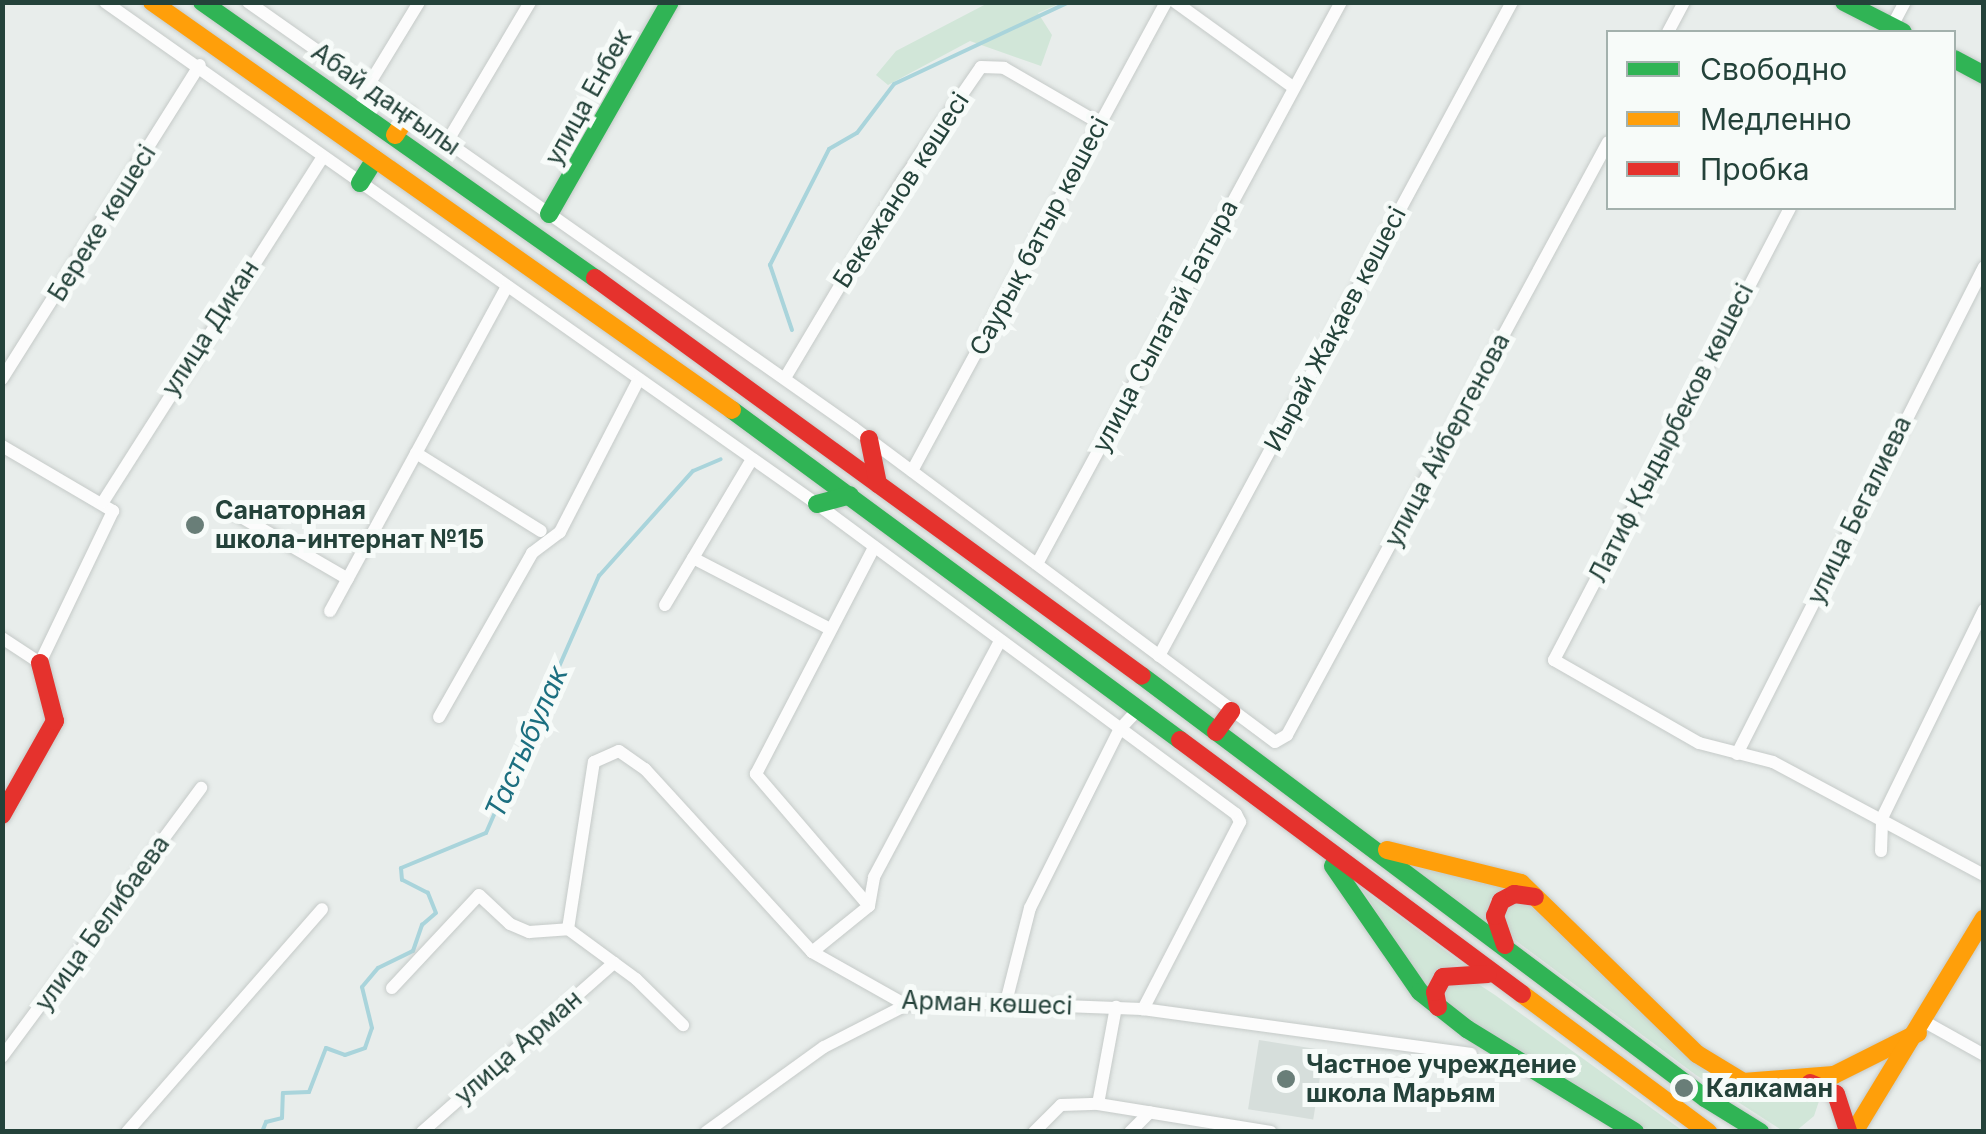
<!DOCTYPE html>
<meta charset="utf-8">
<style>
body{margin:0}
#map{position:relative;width:1986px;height:1134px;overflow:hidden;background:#e8edeb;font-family:Inter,sans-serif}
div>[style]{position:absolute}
.built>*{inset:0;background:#d6dedb;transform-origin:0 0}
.green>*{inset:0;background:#d1e6d8}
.stream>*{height:4px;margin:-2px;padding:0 2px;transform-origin:2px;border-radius:2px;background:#a9d4db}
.roads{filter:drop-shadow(0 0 2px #c5cac8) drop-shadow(0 0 2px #c5cac8)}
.street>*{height:12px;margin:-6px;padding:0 6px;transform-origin:6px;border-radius:6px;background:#fcfcfc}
.fast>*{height:18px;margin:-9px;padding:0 9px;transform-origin:9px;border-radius:9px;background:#30b455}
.slow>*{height:18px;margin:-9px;padding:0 9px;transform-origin:9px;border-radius:9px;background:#ff9f0a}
.jam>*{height:18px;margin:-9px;padding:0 9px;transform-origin:9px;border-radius:9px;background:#e5322d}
.dots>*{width:28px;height:28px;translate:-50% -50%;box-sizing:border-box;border:5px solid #f7fbf9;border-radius:50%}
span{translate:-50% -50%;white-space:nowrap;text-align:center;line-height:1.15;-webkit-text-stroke:10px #f7fbf9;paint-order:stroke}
.street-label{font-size:25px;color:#24423a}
.poi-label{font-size:25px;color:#24423a;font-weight:700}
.left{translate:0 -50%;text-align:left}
.water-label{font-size:28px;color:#1c6f80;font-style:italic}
.frame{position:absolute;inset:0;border:5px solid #24423a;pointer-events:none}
.legend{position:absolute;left:1606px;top:30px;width:350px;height:180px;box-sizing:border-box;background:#f7fbf9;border:2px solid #a3b1ad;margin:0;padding:12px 18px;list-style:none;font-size:30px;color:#24423a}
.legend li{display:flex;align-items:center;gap:20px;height:50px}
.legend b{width:50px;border:2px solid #a3b1ad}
</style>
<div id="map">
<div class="built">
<div style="left:1259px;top:1040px;width:66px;height:70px;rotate:9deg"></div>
</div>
<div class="green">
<div style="clip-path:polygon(988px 3px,1061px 3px,1038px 13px,1052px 35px,1041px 66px,970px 41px,888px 85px,876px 75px,896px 51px)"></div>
<div style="clip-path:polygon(1412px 868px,1482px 874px,1511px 884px,1490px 899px,1490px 929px)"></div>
<div style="clip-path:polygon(1362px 889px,1463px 964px,1437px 969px,1428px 995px)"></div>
<div style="clip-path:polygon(1509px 901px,1530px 905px,1720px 1084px,1753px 1094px,1821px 1095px,1814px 1116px,1796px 1131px,1783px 1131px,1696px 1075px,1515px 940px,1501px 919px)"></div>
<div style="clip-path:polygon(1469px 978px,1495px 995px,1683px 1131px,1650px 1131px,1480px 1032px,1448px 1005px,1444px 989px)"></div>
</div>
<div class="stream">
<div style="left:792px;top:330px;width:69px;rotate:-108.7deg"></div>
<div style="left:770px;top:265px;width:130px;rotate:-63deg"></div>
<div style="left:829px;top:149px;width:32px;rotate:-30deg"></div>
<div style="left:857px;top:133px;width:61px;rotate:-52.9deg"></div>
<div style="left:894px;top:84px;width:193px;rotate:-25.1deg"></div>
<div style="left:262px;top:1132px;width:11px;rotate:-68deg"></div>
<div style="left:266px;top:1122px;width:16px;rotate:-14deg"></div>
<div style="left:282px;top:1118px;width:25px;rotate:-88deg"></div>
<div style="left:283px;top:1093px;width:26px;rotate:-2deg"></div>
<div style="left:309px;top:1092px;width:47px;rotate:-68.9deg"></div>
<div style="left:326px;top:1048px;width:20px;rotate:20deg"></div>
<div style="left:345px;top:1055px;width:21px;rotate:-19deg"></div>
<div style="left:365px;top:1048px;width:21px;rotate:-71deg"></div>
<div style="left:372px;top:1028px;width:42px;rotate:-103.7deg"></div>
<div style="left:362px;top:987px;width:25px;rotate:-50deg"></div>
<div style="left:378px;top:968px;width:39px;rotate:-26deg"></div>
<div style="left:413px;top:951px;width:28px;rotate:-71deg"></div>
<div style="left:422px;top:925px;width:18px;rotate:-41deg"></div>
<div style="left:436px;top:913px;width:22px;rotate:-112deg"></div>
<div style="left:428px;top:893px;width:29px;rotate:-153deg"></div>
<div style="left:402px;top:880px;width:12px;rotate:-95deg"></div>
<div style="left:401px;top:868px;width:92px;rotate:-22.4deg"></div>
<div style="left:486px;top:833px;width:281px;rotate:-66.3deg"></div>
<div style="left:599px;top:576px;width:141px;rotate:-48.2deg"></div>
<div style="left:693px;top:471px;width:30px;rotate:-23deg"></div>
</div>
<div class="roads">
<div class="street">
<div style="left:105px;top:2px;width:871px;rotate:35.19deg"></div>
<div style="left:817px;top:504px;width:521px;rotate:36.5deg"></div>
<div style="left:1236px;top:814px;width:9px;rotate:63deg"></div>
<div style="left:1240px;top:822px;width:211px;rotate:117.4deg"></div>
<div style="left:248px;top:2px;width:741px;rotate:35.11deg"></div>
<div style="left:854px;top:428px;width:525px;rotate:36.72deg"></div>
<div style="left:1275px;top:742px;width:14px;rotate:-30deg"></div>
<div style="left:1287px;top:735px;width:674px;rotate:-61.57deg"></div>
<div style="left:1175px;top:2px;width:145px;rotate:35.8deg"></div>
<div style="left:1890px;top:30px;width:32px;rotate:-62deg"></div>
<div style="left:1668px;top:32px;width:34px;rotate:-62deg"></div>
<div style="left:368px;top:86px;width:98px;rotate:-58.7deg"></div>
<div style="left:447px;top:142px;width:163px;rotate:-59.3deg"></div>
<div style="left:1790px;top:208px;width:510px;rotate:117.57deg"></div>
<div style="left:1554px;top:660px;width:167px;rotate:29.8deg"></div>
<div style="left:1699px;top:743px;width:76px;rotate:14.4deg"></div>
<div style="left:1773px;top:762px;width:239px;rotate:28.2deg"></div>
<div style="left:785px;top:378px;width:230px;rotate:-59.2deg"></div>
<div style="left:903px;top:180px;width:137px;rotate:-55.4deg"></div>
<div style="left:981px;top:67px;width:23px;rotate:2deg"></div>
<div style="left:1004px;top:68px;width:110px;rotate:30.1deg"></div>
<div style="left:2px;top:379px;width:371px;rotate:-57.8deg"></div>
<div style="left:2px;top:446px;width:129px;rotate:30.4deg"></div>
<div style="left:113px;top:511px;width:169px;rotate:115.7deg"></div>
<div style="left:40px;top:663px;width:45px;rotate:-146.7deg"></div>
<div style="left:416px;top:453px;width:147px;rotate:32deg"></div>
<div style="left:912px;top:471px;width:533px;rotate:-61.56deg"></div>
<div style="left:103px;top:502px;width:408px;rotate:-57.5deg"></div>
<div style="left:236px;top:514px;width:129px;rotate:30.1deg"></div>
<div style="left:693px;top:558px;width:152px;rotate:27.4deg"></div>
<div style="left:1037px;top:564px;width:639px;rotate:-61.59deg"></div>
<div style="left:665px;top:605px;width:170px;rotate:-59.2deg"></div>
<div style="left:330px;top:611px;width:370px;rotate:-61.4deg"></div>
<div style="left:1159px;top:656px;width:743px;rotate:-61.64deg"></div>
<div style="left:439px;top:717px;width:189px;rotate:-60.4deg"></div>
<div style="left:532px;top:553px;width:35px;rotate:-37deg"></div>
<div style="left:560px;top:532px;width:172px;rotate:-62.7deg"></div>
<div style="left:1737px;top:754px;width:546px;rotate:-63.11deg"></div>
<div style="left:1881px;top:851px;width:33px;rotate:-88deg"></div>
<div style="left:1882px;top:818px;width:232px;rotate:-63.9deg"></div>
<div style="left:869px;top:906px;width:174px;rotate:-130.6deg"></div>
<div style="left:756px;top:774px;width:256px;rotate:-62.5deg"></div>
<div style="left:869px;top:906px;width:29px;rotate:-80deg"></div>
<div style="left:874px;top:877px;width:268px;rotate:-61.9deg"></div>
<div style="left:568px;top:929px;width:169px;rotate:-81.2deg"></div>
<div style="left:594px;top:762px;width:27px;rotate:-24deg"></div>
<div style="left:619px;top:751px;width:32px;rotate:35deg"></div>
<div style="left:645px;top:769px;width:248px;rotate:47.6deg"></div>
<div style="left:812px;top:952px;width:108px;rotate:29.4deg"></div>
<div style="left:906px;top:1005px;width:26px;rotate:-9deg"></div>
<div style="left:932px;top:1001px;width:211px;rotate:2.2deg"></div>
<div style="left:1143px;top:1009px;width:331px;rotate:7.8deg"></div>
<div style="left:812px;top:952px;width:73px;rotate:-38.9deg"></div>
<div style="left:392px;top:988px;width:127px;rotate:-46.9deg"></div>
<div style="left:479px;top:895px;width:42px;rotate:43.1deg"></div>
<div style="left:510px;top:924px;width:21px;rotate:23deg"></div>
<div style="left:529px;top:932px;width:39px;rotate:-4deg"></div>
<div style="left:568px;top:929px;width:84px;rotate:36.3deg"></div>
<div style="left:636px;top:979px;width:66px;rotate:44.4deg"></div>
<div style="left:1006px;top:1002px;width:97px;rotate:-75.7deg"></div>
<div style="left:1030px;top:908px;width:199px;rotate:-63.4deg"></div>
<div style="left:1119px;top:730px;width:23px;rotate:-47deg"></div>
<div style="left:1925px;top:1022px;width:68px;rotate:29.2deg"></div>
<div style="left:2px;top:1057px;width:335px;rotate:-53.5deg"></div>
<div style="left:1098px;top:1104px;width:99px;rotate:-79.5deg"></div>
<div style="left:127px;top:1132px;width:296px;rotate:-48.8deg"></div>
<div style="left:422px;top:1132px;width:256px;rotate:-41.4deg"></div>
<div style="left:706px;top:1132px;width:145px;rotate:-35.8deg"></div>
<div style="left:824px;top:1047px;width:92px;rotate:-27.1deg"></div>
<div style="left:1034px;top:1132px;width:38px;rotate:-45deg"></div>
<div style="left:1061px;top:1105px;width:37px;rotate:-2deg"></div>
<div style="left:1098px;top:1104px;width:175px;rotate:9.2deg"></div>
<div style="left:1130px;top:1132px;width:28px;rotate:-45deg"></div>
</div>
<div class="fast">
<div style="left:202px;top:2px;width:480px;rotate:35.1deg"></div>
<div style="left:1844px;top:2px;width:66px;rotate:27deg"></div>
<div style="left:1954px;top:59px;width:34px;rotate:28deg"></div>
<div style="left:360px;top:183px;width:28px;rotate:-58deg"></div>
<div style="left:549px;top:214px;width:244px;rotate:-60.3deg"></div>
<div style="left:732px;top:410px;width:556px;rotate:36.38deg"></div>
<div style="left:817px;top:504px;width:34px;rotate:-15deg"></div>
<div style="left:1142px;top:676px;width:704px;rotate:36.85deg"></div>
<div style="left:1705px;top:1098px;width:65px;rotate:31.7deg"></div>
<div style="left:1333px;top:866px;width:153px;rotate:55.4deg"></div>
<div style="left:1420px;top:992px;width:60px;rotate:38.2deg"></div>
<div style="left:1467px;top:1029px;width:197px;rotate:31.5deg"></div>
</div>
<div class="slow">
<div style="left:152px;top:2px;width:709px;rotate:35.12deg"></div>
<div style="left:395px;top:135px;width:24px;rotate:-57deg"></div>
<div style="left:1387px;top:850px;width:138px;rotate:13.8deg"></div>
<div style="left:1521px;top:883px;width:245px;rotate:44.2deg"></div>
<div style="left:1697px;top:1054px;width:54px;rotate:31.3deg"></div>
<div style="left:1743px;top:1082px;width:91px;rotate:-4.4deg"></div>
<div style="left:1834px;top:1075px;width:94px;rotate:-26.6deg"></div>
<div style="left:1522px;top:994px;width:232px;rotate:36.6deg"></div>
<div style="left:1854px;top:1132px;width:250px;rotate:-58.7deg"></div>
</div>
<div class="jam">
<div style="left:595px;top:278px;width:676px;rotate:36.04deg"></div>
<div style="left:869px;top:439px;width:46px;rotate:78.7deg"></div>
<div style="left:1216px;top:732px;width:26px;rotate:-54deg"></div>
<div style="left:1180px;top:740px;width:426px;rotate:36.6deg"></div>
<div style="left:2px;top:815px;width:108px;rotate:-60.6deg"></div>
<div style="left:55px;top:721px;width:60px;rotate:-104.5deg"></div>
<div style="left:1505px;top:945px;width:31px;rotate:-109deg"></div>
<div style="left:1495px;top:916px;width:16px;rotate:-68deg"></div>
<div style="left:1501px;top:901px;width:15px;rotate:-28deg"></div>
<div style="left:1514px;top:894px;width:21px;rotate:8deg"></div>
<div style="left:1438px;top:1007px;width:15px;rotate:-101deg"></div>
<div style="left:1435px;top:992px;width:17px;rotate:-62deg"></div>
<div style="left:1443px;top:977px;width:45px;rotate:-3.8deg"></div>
<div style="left:1810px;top:1083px;width:28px;rotate:23deg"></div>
<div style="left:1836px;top:1094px;width:40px;rotate:72deg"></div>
</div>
</div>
<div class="dots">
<div style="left:195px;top:525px;background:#697e78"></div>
<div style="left:1286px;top:1079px;background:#697e78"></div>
<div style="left:1684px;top:1088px;background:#697e78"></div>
</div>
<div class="street-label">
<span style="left:588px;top:97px;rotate:-61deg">улица Енбек</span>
<span style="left:386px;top:99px;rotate:35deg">Абай даңғылы</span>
<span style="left:901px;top:190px;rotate:-57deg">Бекежанов көшесі</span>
<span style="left:102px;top:223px;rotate:-58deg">Береке көшесі</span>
<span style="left:1039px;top:236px;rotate:-62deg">Саурық батыр көшесі</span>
<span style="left:1165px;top:326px;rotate:-62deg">улица Сыпатай Батыра</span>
<span style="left:210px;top:328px;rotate:-57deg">улица Дикан</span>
<span style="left:1335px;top:329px;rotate:-62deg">Иырай Жақаев көшесі</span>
<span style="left:1671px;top:433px;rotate:-63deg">Латиф Қыдырбеков көшесі</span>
<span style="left:1447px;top:440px;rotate:-62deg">улица Айбергенова</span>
<span style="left:1859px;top:510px;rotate:-64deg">улица Бегалиева</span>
<span style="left:102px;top:923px;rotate:-54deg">улица Белибаева</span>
<span style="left:987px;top:1003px;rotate:2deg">Арман көшесі</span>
<span style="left:518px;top:1047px;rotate:-41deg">улица Арман</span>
</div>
<div class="poi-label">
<span class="left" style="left:215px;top:525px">Санаторная<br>школа-интернат №15</span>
<span class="left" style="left:1306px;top:1079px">Частное учреждение<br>школа Марьям</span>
<span class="left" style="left:1706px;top:1088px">Калкаман</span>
</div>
<div class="water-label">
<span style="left:526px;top:742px;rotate:-66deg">Тастыбулак</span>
</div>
<div class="frame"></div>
<ul class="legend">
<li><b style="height:12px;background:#30b455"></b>Свободно</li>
<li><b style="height:12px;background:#ff9f0a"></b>Медленно</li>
<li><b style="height:12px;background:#e5322d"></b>Пробка</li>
</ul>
</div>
